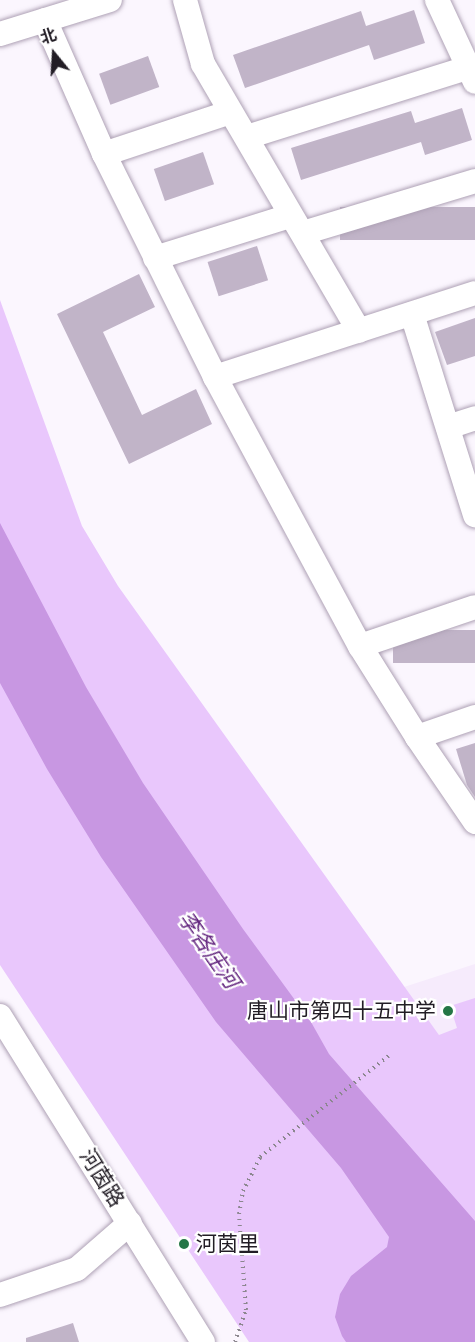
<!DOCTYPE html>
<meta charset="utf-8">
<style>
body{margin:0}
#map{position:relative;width:475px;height:1342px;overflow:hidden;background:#fbf6fe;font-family:Arial,"Noto Sans SC",sans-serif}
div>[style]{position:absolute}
.built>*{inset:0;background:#f6ebfc}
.green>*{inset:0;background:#e9c7fc}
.water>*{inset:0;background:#c897e2}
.building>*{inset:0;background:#c1b4c8;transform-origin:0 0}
.path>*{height:4px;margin-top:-2px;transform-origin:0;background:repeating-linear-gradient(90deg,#8b868e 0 1.5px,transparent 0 6px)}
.roads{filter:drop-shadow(0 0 2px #aea1b5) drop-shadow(0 0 2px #aea1b5)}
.minor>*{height:24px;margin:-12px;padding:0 12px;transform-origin:12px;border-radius:12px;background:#fff}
.dots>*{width:16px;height:16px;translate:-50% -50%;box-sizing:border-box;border:3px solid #fff;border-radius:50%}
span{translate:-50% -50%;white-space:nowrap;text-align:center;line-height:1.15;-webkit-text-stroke:4.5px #fff;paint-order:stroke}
.poi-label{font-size:21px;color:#221d25}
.right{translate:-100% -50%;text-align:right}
.left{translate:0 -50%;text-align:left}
.street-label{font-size:21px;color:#221d25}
.water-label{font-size:22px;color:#652880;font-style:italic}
.north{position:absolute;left:24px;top:24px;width:60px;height:60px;-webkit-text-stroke:4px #fff;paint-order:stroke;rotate:342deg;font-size:16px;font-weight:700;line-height:24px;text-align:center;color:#221d25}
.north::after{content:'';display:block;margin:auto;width:21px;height:27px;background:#221d25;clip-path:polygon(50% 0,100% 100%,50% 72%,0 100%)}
</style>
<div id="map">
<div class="built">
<div style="clip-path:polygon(475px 964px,475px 1085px,404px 987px)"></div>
</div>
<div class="green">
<div style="clip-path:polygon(0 300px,82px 526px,118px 586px,439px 1035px,457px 1028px,450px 1006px,475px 998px,475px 1342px,249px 1342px,0 965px)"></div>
</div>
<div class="water">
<div style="clip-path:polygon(0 523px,86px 687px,143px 783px,243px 929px,311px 1022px,329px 1054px,475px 1221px,475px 1342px,346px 1342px,342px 1336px,335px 1317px,340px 1294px,351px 1276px,387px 1247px,389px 1237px,341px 1168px,216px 1022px,101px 857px,47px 769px,0 683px)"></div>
</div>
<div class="building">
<div style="clip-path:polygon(414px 10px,425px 43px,374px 60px,369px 45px,245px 88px,233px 55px,361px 11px,366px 26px)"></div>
<div style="left:148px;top:56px;width:33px;height:52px;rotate:70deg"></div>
<div style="clip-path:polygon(462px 108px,472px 140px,425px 155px,421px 142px,301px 180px,291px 148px,411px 111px,415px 123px)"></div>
<div style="left:203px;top:152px;width:34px;height:52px;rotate:71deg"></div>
<div style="left:475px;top:207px;width:33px;height:135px;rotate:90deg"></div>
<div style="left:257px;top:246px;width:36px;height:52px;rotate:72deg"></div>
<div style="clip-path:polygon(139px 274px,155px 307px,103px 332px,142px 415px,196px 389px,212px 424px,129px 464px,57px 314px)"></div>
<div style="clip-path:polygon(475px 318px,475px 356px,447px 365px,435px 332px)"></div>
<div style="left:475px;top:630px;width:33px;height:82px;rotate:90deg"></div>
<div style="clip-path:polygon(475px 743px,475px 797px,467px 785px,456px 749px)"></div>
<div style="clip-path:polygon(73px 1323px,79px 1342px,26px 1342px,26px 1338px)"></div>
</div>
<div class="path">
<div style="left:235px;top:1342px;width:34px;rotate:-71deg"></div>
<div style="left:246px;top:1310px;width:96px;rotate:-94.2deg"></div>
<div style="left:239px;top:1214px;width:23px;rotate:-80deg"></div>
<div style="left:243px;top:1191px;width:38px;rotate:-63deg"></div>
<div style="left:260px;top:1157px;width:167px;rotate:-38.2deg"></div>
</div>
<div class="roads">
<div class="minor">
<div style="left:185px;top:0;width:66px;rotate:74.3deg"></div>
<div style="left:203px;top:64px;width:309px;rotate:59.7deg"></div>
<div style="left:437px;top:0;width:90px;rotate:65.1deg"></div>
<div style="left:45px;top:20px;width:146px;rotate:66.2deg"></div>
<div style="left:104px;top:154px;width:249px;rotate:63.5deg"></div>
<div style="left:215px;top:377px;width:306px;rotate:61.7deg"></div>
<div style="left:360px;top:646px;width:107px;rotate:57.9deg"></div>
<div style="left:417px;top:737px;width:103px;rotate:55.7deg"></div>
<div style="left:0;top:34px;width:115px;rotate:-17.2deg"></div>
<div style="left:247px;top:137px;width:231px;rotate:-17.4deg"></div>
<div style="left:104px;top:154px;width:133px;rotate:-18.4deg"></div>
<div style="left:303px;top:233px;width:180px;rotate:-16.8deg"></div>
<div style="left:155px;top:258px;width:141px;rotate:-17.3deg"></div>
<div style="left:412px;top:314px;width:211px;rotate:72.6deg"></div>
<div style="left:215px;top:377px;width:273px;rotate:-17.9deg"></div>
<div style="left:448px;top:427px;width:28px;rotate:-18deg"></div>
<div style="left:360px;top:646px;width:121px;rotate:-18.7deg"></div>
<div style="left:417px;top:737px;width:61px;rotate:-19deg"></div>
<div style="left:0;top:1016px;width:384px;rotate:58.1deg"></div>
<div style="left:0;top:1295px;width:81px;rotate:-18.7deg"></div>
<div style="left:77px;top:1269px;width:70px;rotate:-41deg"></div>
</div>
</div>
<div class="dots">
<div style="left:448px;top:1011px;background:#257646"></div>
<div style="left:184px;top:1244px;background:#257646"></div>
</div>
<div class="poi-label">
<span class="right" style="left:436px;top:1011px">唐山市第四十五中学</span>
<span class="left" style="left:196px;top:1244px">河茵里</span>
</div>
<div class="street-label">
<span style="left:102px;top:1178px;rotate:58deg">河茵路</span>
</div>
<div class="water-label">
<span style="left:209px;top:950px;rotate:55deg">李各庄河</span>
</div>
<div class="north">北</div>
</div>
